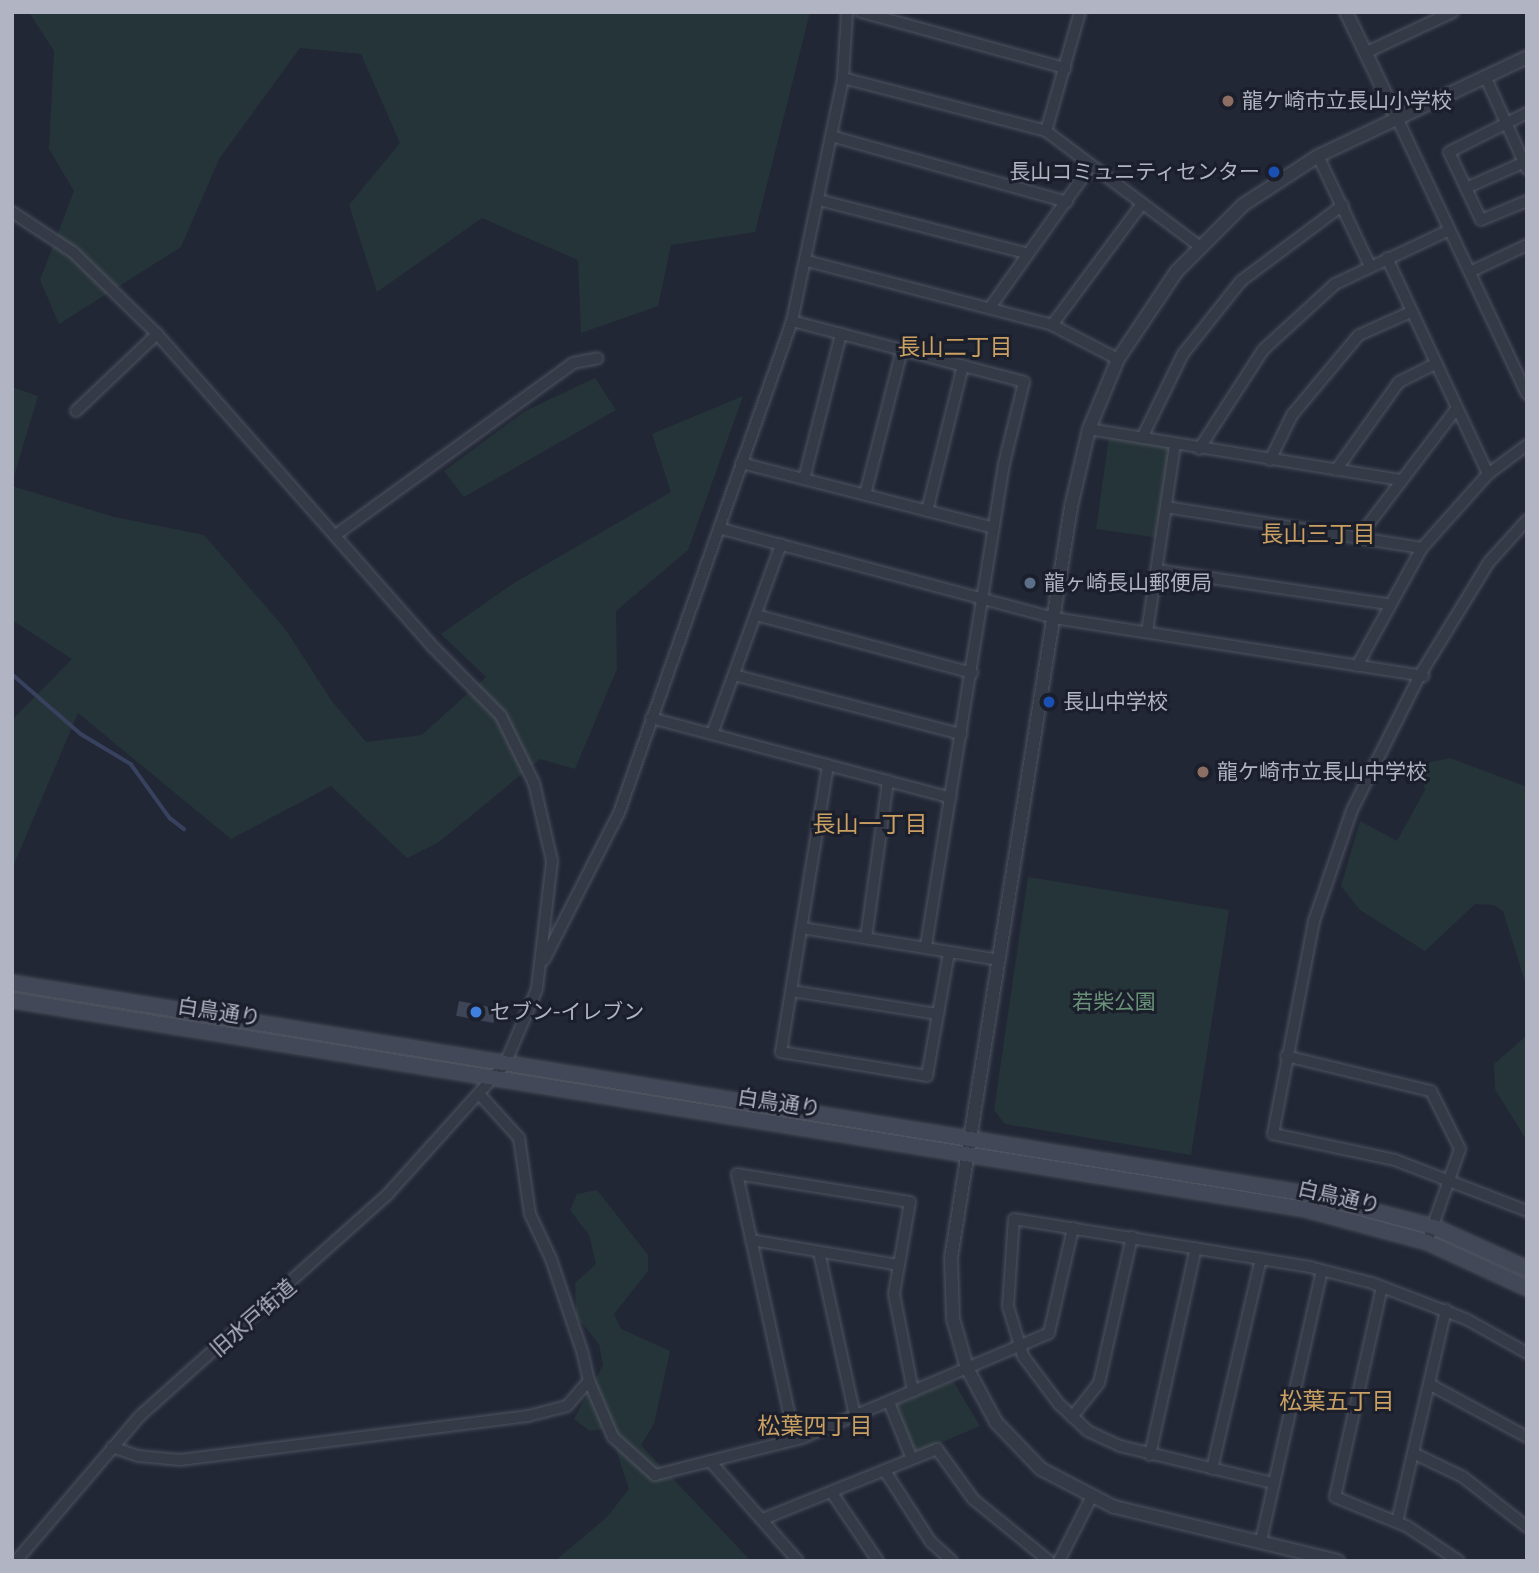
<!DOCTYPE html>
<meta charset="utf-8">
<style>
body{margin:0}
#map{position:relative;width:1539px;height:1573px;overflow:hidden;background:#222736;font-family:Karla,"Noto Sans JP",sans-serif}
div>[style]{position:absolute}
.green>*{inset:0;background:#253438;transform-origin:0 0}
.stream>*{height:3.5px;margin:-1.75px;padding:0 1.75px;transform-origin:1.75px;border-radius:1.75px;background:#38425e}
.building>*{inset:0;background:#3e4556;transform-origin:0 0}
.roads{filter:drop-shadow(0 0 2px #505461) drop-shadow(0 0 2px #505461)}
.minor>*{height:10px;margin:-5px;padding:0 5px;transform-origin:5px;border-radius:5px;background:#353a47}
.tertiary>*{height:12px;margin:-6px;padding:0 6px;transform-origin:6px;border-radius:6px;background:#353a47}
.secondary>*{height:14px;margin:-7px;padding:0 7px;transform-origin:7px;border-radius:7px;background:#434859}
.dots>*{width:19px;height:19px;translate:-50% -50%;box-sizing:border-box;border:4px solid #1b1f2b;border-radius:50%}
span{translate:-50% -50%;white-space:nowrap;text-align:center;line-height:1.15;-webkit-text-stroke:6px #1b1f2b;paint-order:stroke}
.poi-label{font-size:21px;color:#b0b4c3}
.left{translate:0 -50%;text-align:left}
.right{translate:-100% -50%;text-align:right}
.park-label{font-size:21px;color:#699279}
.street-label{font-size:21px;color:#b0b4c3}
.neighbourhood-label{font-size:23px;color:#cba063}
.frame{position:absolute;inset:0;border:14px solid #b0b4c3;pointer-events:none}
</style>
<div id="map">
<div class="green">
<div style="clip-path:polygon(29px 12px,810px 12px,755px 232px,671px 245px,658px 306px,581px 333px,578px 260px,482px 218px,377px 292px,349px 205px,400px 143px,361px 54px,300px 48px,219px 159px,181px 247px,59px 324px,40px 280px,74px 191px,49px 149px,54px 51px)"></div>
<div style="clip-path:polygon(595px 378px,616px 410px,464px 497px,444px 471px,525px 411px)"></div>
<div style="clip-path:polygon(12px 387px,38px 396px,12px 483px)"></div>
<div style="clip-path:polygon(743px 396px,688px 550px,616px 611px,617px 669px,575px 769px,540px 759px,439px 842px,407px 858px,331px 786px,231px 839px,78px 713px,12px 869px,12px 720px,72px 659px,12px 620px,12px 486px,114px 517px,204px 535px,286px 630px,331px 700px,366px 742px,422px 735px,486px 677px,441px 634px,514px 583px,671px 492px,652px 434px)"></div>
<div style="left:1109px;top:437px;width:64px;height:93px;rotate:8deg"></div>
<div style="clip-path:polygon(1450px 758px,1527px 787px,1527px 988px,1503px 911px,1494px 905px,1475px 904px,1425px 951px,1360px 910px,1341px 886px,1360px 821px,1397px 841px,1425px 790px,1421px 764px)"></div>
<div style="clip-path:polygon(1028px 877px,1229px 910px,1191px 1155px,1005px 1124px,994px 1110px)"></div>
<div style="clip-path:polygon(1527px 1035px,1527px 1141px,1495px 1089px,1494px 1064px)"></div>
<div style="clip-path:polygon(597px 1190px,648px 1255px,648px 1271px,614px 1314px,621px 1329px,670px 1351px,654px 1424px,641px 1445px,751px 1561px,555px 1561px,607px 1517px,629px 1489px,609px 1428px,590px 1431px,574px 1419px,603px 1365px,599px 1344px,576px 1316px,575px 1283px,596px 1264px,589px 1235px,570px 1210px,577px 1194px)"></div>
<div style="clip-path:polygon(953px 1381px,980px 1426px,919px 1452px,913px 1449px,896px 1409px,899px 1403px)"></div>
</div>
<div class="stream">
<div style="left:12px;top:674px;width:91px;rotate:41deg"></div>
<div style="left:81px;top:734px;width:58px;rotate:31deg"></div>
<div style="left:131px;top:764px;width:67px;rotate:54.2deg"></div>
<div style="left:170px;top:818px;width:18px;rotate:38deg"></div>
</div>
<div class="building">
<div style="left:459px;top:1001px;width:38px;height:15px;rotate:11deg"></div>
</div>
<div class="roads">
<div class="minor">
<div style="left:861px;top:12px;width:212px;rotate:15.4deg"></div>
<div style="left:1080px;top:12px;width:124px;rotate:105.9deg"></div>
<div style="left:1046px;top:131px;width:191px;rotate:36.9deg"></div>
<div style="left:1365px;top:53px;width:97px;rotate:-25deg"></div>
<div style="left:1485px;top:76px;width:102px;rotate:65.7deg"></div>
<div style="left:843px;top:78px;width:210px;rotate:14.6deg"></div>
<div style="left:1527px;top:113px;width:87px;rotate:153.4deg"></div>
<div style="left:1449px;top:152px;width:75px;rotate:64.8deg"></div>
<div style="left:1481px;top:220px;width:50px;rotate:-22.4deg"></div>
<div style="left:1397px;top:118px;width:305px;rotate:64.8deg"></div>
<div style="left:831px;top:136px;width:245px;rotate:15.6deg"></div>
<div style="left:1318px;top:156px;width:122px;rotate:64.7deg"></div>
<div style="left:1466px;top:188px;width:67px;rotate:-23.9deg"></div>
<div style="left:819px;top:200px;width:214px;rotate:14.4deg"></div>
<div style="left:12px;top:212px;width:73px;rotate:33.3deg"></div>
<div style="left:73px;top:252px;width:117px;rotate:44.3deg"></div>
<div style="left:157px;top:334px;width:417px;rotate:48.6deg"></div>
<div style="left:433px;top:647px;width:97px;rotate:45.4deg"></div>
<div style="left:501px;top:716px;width:75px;rotate:63.8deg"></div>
<div style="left:534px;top:783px;width:80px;rotate:77deg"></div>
<div style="left:552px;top:861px;width:129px;rotate:96.7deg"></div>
<div style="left:537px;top:989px;width:82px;rotate:113.1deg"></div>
<div style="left:505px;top:1064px;width:175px;rotate:132deg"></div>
<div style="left:388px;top:1194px;width:334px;rotate:138.2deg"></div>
<div style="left:139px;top:1417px;width:189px;rotate:130.5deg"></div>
<div style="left:1387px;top:258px;width:238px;rotate:64.9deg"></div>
<div style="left:807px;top:261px;width:253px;rotate:14.6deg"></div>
<div style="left:1052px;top:325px;width:74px;rotate:27.3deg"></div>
<div style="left:1470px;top:272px;width:63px;rotate:-25.3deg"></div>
<div style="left:991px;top:306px;width:172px;rotate:-54.5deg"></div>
<div style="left:792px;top:321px;width:240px;rotate:14.7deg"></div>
<div style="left:1024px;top:382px;width:84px;rotate:103.7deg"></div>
<div style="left:1004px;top:464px;width:490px;rotate:99.2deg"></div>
<div style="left:1052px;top:325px;width:151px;rotate:-53.4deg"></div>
<div style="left:76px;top:411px;width:112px;rotate:-43.5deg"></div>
<div style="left:1089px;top:429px;width:317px;rotate:9.3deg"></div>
<div style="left:1142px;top:438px;width:93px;rotate:-64deg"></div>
<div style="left:1183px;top:354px;width:93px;rotate:-51.5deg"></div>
<div style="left:1241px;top:281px;width:127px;rotate:-36.7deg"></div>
<div style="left:1199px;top:449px;width:118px;rotate:-57.1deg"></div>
<div style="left:1263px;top:350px;width:98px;rotate:-42.5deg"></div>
<div style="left:1335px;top:284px;width:126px;rotate:-25.3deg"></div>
<div style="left:1270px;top:460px;width:50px;rotate:-63.9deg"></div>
<div style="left:1292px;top:415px;width:104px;rotate:-50.1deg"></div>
<div style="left:1359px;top:335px;width:57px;rotate:-23.9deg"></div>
<div style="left:741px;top:463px;width:261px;rotate:14.4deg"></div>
<div style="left:1336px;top:470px;width:108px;rotate:-54.4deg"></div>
<div style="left:1399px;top:382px;width:42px;rotate:-26.6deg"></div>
<div style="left:804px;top:479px;width:150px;rotate:-75.7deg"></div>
<div style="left:865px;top:495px;width:150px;rotate:-75.7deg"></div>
<div style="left:1166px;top:507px;width:259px;rotate:9.1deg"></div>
<div style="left:927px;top:511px;width:150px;rotate:-76.1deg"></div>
<div style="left:1527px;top:520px;width:57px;rotate:132.1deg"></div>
<div style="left:1489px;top:562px;width:132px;rotate:121.4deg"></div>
<div style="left:1420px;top:675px;width:151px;rotate:116.7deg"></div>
<div style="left:1352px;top:810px;width:117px;rotate:108.9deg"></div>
<div style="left:1314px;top:921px;width:217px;rotate:100.9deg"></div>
<div style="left:1273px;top:1134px;width:125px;rotate:12deg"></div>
<div style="left:1395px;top:1160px;width:142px;rotate:21.1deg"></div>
<div style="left:722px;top:529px;width:344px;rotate:15deg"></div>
<div style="left:1054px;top:618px;width:374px;rotate:8.9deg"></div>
<div style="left:337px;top:534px;width:291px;rotate:-35.9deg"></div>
<div style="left:573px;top:363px;width:25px;rotate:-11deg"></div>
<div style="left:1358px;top:538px;width:163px;rotate:-52.7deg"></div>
<div style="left:1157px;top:570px;width:232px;rotate:8.4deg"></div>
<div style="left:756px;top:615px;width:224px;rotate:15deg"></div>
<div style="left:1147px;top:632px;width:190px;rotate:-81.5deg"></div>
<div style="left:1357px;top:666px;width:135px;rotate:-61.2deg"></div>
<div style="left:1422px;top:548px;width:99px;rotate:-48.3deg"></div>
<div style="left:1488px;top:474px;width:49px;rotate:-36.6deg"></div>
<div style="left:734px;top:675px;width:235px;rotate:14.6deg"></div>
<div style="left:651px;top:718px;width:310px;rotate:14.9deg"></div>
<div style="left:712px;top:734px;width:202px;rotate:-70deg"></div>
<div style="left:828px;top:765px;width:291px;rotate:99.3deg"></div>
<div style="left:781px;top:1052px;width:148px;rotate:9.3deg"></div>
<div style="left:927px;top:1076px;width:126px;rotate:-79.9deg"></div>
<div style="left:802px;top:928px;width:200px;rotate:9.2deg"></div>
<div style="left:866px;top:938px;width:159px;rotate:-82deg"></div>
<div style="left:544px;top:960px;width:165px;rotate:-63deg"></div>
<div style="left:619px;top:813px;width:522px;rotate:-70.63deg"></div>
<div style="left:792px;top:321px;width:248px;rotate:-78.1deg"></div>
<div style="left:843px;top:78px;width:66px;rotate:-86.5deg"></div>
<div style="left:792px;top:991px;width:148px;rotate:9deg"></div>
<div style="left:1286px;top:1056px;width:149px;rotate:13.6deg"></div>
<div style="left:1431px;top:1091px;width:65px;rotate:63.4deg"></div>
<div style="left:1460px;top:1149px;width:99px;rotate:109.5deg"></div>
<div style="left:751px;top:1240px;width:150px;rotate:9.6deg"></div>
<div style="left:819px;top:1252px;width:168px;rotate:77.6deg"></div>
<div style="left:1382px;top:1287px;width:215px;rotate:102.6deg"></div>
<div style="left:1335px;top:1497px;width:79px;rotate:22.3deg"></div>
<div style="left:1408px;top:1527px;width:61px;rotate:33.7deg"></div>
<div style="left:589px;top:1381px;width:61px;rotate:66.8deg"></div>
<div style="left:613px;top:1437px;width:57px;rotate:42.1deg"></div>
<div style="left:655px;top:1475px;width:152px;rotate:-14.1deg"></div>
<div style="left:802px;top:1438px;width:268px;rotate:-23deg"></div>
<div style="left:1049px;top:1333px;width:108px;rotate:-77.1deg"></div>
<div style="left:1429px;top:1384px;width:111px;rotate:28.4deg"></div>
<div style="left:889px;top:1402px;width:61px;rotate:68deg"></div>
<div style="left:1072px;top:1417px;width:43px;rotate:-51.5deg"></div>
<div style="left:1099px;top:1383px;width:150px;rotate:-77.3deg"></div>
<div style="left:795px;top:1440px;width:272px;rotate:-102.3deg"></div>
<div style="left:737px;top:1174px;width:175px;rotate:9.2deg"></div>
<div style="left:910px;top:1202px;width:93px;rotate:99.9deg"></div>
<div style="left:894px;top:1294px;width:99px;rotate:78.9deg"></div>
<div style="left:112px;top:1447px;width:28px;rotate:19deg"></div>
<div style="left:138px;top:1456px;width:42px;rotate:5.4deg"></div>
<div style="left:180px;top:1460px;width:351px;rotate:-7.2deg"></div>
<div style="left:528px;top:1416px;width:40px;rotate:-14.4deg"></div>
<div style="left:567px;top:1406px;width:33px;rotate:-49deg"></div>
<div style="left:589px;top:1381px;width:28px;rotate:-103deg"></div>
<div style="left:583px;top:1354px;width:100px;rotate:-108.6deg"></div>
<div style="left:551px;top:1259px;width:50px;rotate:-115deg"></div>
<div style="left:530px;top:1214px;width:77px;rotate:-98.2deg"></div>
<div style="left:519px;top:1138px;width:58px;rotate:-132.2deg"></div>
<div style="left:1413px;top:1453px;width:55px;rotate:25.6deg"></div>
<div style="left:1463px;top:1477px;width:81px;rotate:38deg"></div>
<div style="left:1150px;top:1455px;width:212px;rotate:-77.5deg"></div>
<div style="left:710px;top:1461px;width:133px;rotate:48.7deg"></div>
<div style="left:1212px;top:1469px;width:216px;rotate:-76.9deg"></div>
<div style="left:885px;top:1471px;width:85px;rotate:57.1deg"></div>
<div style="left:931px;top:1542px;width:28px;rotate:42deg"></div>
<div style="left:1273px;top:1483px;width:157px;rotate:-166.4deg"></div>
<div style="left:1120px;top:1446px;width:35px;rotate:-155deg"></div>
<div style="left:1088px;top:1431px;width:40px;rotate:-137deg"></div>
<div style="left:1059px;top:1404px;width:60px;rotate:-126.9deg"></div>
<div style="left:1023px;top:1356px;width:52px;rotate:-106.7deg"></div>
<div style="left:1008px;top:1306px;width:87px;rotate:-86.1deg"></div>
<div style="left:1014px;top:1219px;width:300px;rotate:9.2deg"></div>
<div style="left:1310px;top:1267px;width:64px;rotate:14.5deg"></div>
<div style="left:1372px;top:1283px;width:101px;rotate:21deg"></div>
<div style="left:1466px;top:1319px;width:70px;rotate:29.1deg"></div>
<div style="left:832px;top:1493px;width:82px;rotate:55.9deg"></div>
<div style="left:763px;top:1519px;width:188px;rotate:-21.9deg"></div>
<div style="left:937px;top:1449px;width:62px;rotate:54.2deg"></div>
<div style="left:973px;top:1499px;width:98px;rotate:39.2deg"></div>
<div style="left:1397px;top:1522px;width:218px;rotate:-77deg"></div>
<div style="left:1261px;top:1541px;width:277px;rotate:-77.3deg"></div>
<div style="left:1059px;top:1561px;width:71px;rotate:-63.1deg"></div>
</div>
<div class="tertiary">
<div style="left:1346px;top:12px;width:118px;rotate:64.3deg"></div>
<div style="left:1338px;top:1561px;width:230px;rotate:-166.4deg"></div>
<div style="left:1114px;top:1507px;width:82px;rotate:-152.5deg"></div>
<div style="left:1041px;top:1469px;width:65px;rotate:-133.8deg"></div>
<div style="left:996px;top:1422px;width:61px;rotate:-118.2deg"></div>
<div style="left:967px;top:1368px;width:51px;rotate:-105.9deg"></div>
<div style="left:953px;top:1319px;width:61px;rotate:-91.9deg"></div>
<div style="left:951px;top:1258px;width:761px;rotate:-80.92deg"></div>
<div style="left:1071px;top:507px;width:80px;rotate:-77deg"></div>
<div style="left:1089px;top:429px;width:76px;rotate:-67.5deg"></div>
<div style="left:1118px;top:359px;width:106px;rotate:-56.2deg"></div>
<div style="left:1177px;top:271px;width:93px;rotate:-45deg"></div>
<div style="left:1243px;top:205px;width:90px;rotate:-33.2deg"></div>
<div style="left:1318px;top:156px;width:231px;rotate:-25.3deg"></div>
</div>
<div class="secondary">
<div style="left:12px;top:983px;width:1312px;rotate:9.25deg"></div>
<div style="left:1307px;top:1194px;width:131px;rotate:14.6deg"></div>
<div style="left:1434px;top:1227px;width:102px;rotate:24.3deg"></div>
<div style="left:12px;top:1000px;width:1310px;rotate:9.18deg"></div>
<div style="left:1305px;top:1209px;width:126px;rotate:15.1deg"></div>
<div style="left:1427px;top:1242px;width:110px;rotate:24.7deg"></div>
</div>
</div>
<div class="dots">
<div style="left:1228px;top:101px;background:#8d6e63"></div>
<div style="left:1274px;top:172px;background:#1a4fb4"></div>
<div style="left:1030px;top:583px;background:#5c6f8a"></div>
<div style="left:1049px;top:702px;background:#1a4fb4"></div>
<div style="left:1203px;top:772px;background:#8d6e63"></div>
<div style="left:476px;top:1012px;background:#3f7fe0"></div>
</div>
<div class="poi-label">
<span class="left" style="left:1242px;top:101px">龍ケ崎市立長山小学校</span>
<span class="right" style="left:1260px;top:172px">長山コミュニティセンター</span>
<span class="left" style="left:1044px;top:583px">龍ヶ崎長山郵便局</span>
<span class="left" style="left:1063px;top:702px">長山中学校</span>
<span class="left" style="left:1217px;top:772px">龍ケ崎市立長山中学校</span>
<span class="left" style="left:490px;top:1012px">セブン-イレブン</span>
</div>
<div class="park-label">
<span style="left:1114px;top:1002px">若柴公園</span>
</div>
<div class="street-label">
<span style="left:219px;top:1012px;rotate:9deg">白鳥通り</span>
<span style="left:779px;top:1103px;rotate:9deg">白鳥通り</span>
<span style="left:1339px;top:1197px;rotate:13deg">白鳥通り</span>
<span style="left:253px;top:1318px;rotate:-41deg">旧水戸街道</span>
</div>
<div class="neighbourhood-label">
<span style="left:955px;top:348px">長山二丁目</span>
<span style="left:1318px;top:535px">長山三丁目</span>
<span style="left:870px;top:825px">長山一丁目</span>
<span style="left:1337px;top:1402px">松葉五丁目</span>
<span style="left:815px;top:1427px">松葉四丁目</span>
</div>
<div class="frame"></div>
</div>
